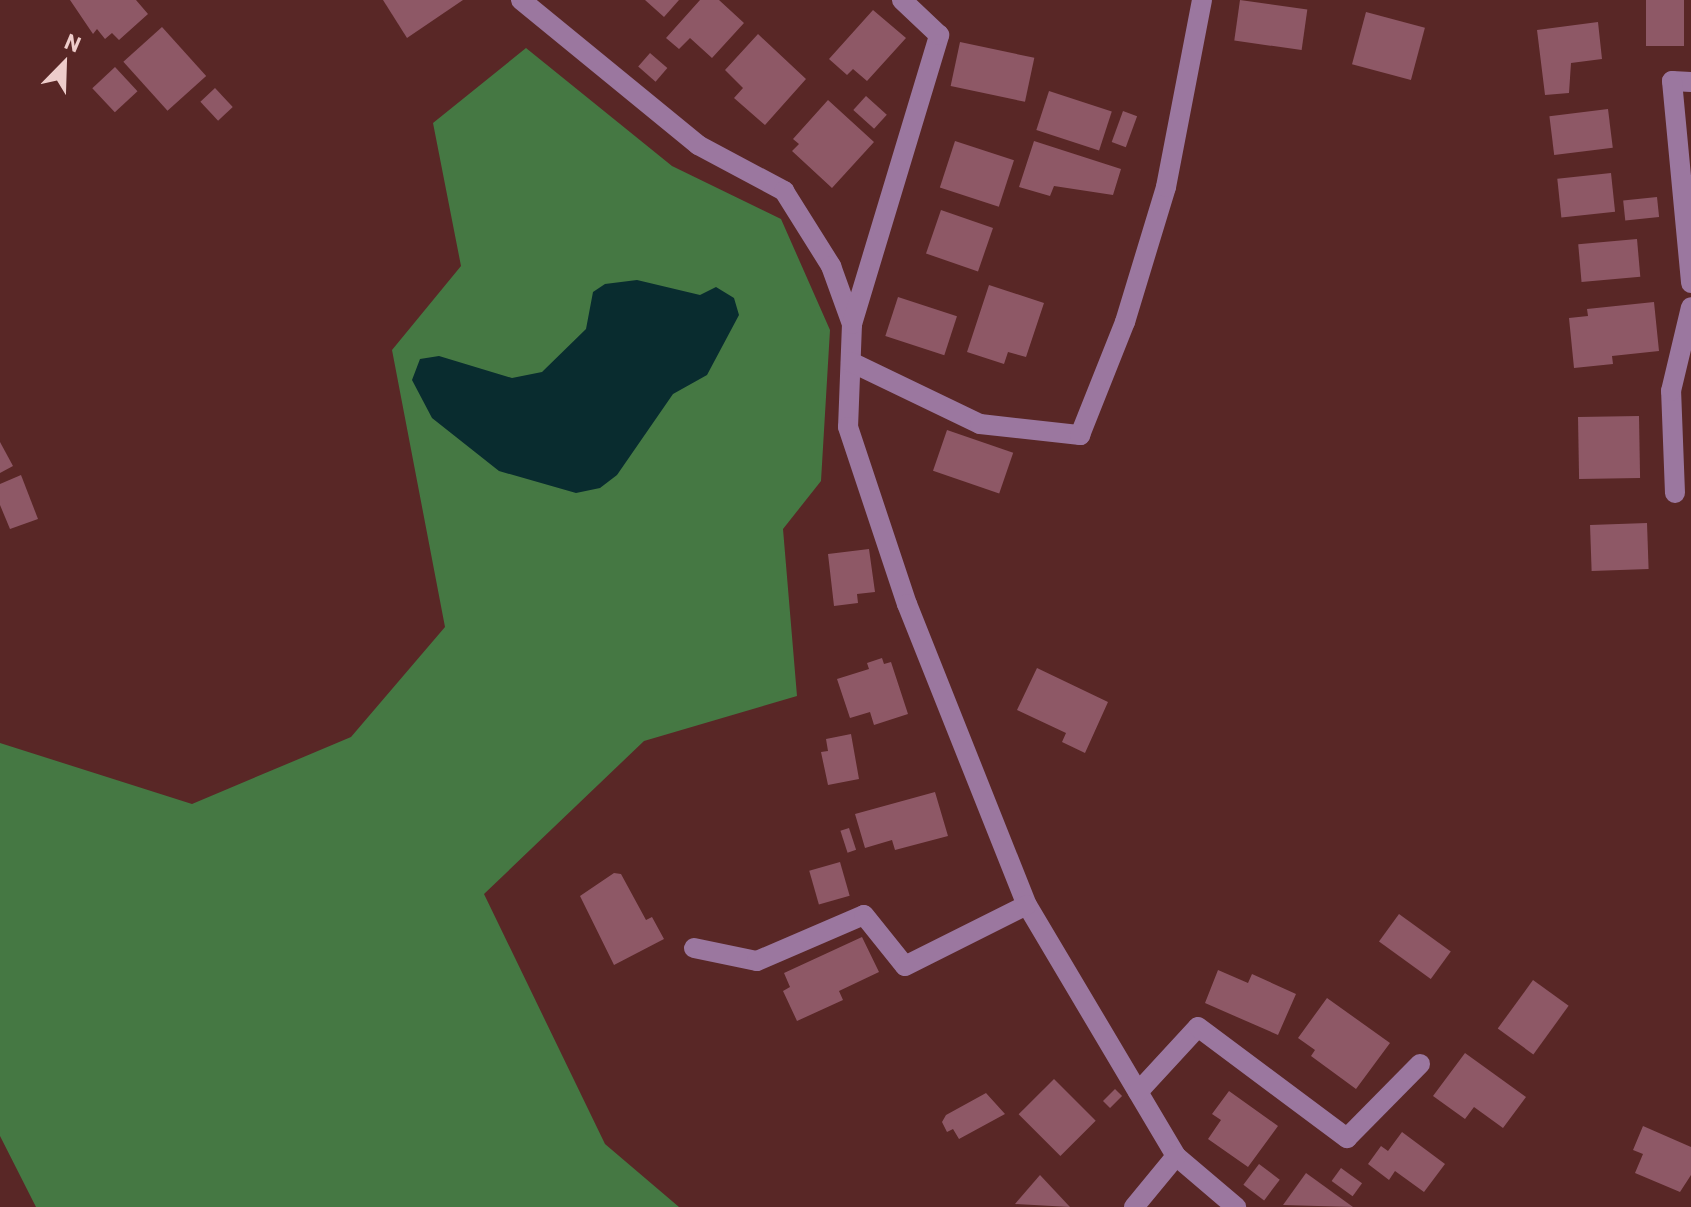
<!DOCTYPE html>
<style>
body{margin:0}
#map{position:relative;width:1691px;height:1207px;overflow:hidden;background:#592726;font-family:Barlow,sans-serif}
div>[style]{position:absolute}
.forest>*{inset:0;background:#457843}
.water>*{inset:0;background:#092c2f}
.building>*{inset:0;background:#8e5866;transform-origin:0 0}
.minor>*{height:20px;margin:-10px;padding:0 10px;transform-origin:10px;border-radius:10px;background:#9b779f}
span{translate:-50% -50%;white-space:nowrap;text-align:center;line-height:1.15;-webkit-text-stroke:6px #592726;paint-order:stroke}
.north{position:absolute;left:24px;top:24px;width:80px;height:80px;-webkit-text-stroke:6px #592726;paint-order:stroke;rotate:23deg;font-size:22px;font-weight:700;line-height:32px;text-align:center;color:#eecdcb}
.north::after{content:'';display:block;margin:auto;width:28px;height:36px;background:#eecdcb;clip-path:polygon(50% 0,100% 100%,50% 72%,0 100%)}
</style>
<div id="map">
<div class="forest">
<div style="clip-path:polygon(526px 48px,672px 166px,781px 219px,830px 330px,821px 481px,783px 529px,797px 696px,644px 741px,484px 894px,605px 1144px,679px 1207px,36px 1207px,0 1136px,0 743px,192px 804px,351px 737px,445px 627px,392px 350px,461px 266px,433px 123px)"></div>
</div>
<div class="water">
<div style="clip-path:polygon(637px 280px,700px 295px,716px 287px,734px 298px,739px 315px,707px 375px,673px 394px,617px 475px,600px 488px,576px 493px,499px 471px,432px 418px,412px 380px,420px 359px,439px 356px,512px 378px,542px 372px,586px 329px,593px 292px,605px 284px)"></div>
</div>
<div class="building">
<div style="clip-path:polygon(70px 0,136px 0,148px 14px,119px 40px,112px 33px,105px 39px,97px 29px,93px 34px)"></div>
<div style="clip-path:polygon(383px 0,463px 0,407px 38px)"></div>
<div style="clip-path:polygon(645px 0,679px 0,664px 17px)"></div>
<div style="clip-path:polygon(700px 0,719px 0,744px 23px,712px 58px,690px 38px,679px 49px,666px 38px)"></div>
<div style="left:1240px;top:0;width:68px;height:41px;rotate:8deg"></div>
<div style="left:1646px;top:0;width:38px;height:46px"></div>
<div style="clip-path:polygon(873px 10px,906px 38px,867px 81px,853px 69px,847px 75px,829px 59px)"></div>
<div style="left:1366px;top:12px;width:61px;height:54px;rotate:15deg"></div>
<div style="clip-path:polygon(1598px 22px,1602px 59px,1571px 63px,1569px 93px,1545px 95px,1537px 30px)"></div>
<div style="left:162px;top:27px;width:66px;height:52px;rotate:48deg"></div>
<div style="clip-path:polygon(758px 34px,806px 79px,765px 125px,734px 98px,743px 88px,725px 70px)"></div>
<div style="left:960px;top:42px;width:76px;height:45px;rotate:12deg"></div>
<div style="left:650px;top:53px;width:23px;height:18px;rotate:41deg"></div>
<div style="left:115px;top:67px;width:33px;height:31px;rotate:47deg"></div>
<div style="left:215px;top:88px;width:26px;height:20px;rotate:47deg"></div>
<div style="left:1049px;top:91px;width:66px;height:41px;rotate:18deg"></div>
<div style="left:866px;top:96px;width:28px;height:19px;rotate:42deg"></div>
<div style="clip-path:polygon(828px 100px,874px 142px,832px 188px,792px 151px,799px 144px,793px 139px)"></div>
<div style="left:1608px;top:109px;width:39px;height:59px;rotate:83deg"></div>
<div style="left:1123px;top:111px;width:15px;height:33px;rotate:20deg"></div>
<div style="left:955px;top:141px;width:62px;height:49px;rotate:18deg"></div>
<div style="clip-path:polygon(1034px 141px,1121px 169px,1113px 195px,1054px 186px,1050px 196px,1019px 187px)"></div>
<div style="left:1611px;top:173px;width:39px;height:54px;rotate:84deg"></div>
<div style="left:1657px;top:197px;width:20px;height:34px;rotate:84deg"></div>
<div style="left:941px;top:210px;width:55px;height:46px;rotate:19deg"></div>
<div style="left:1637px;top:239px;width:38px;height:59px;rotate:85deg"></div>
<div style="clip-path:polygon(989px 285px,1044px 303px,1026px 357px,1008px 352px,1004px 364px,967px 352px)"></div>
<div style="left:898px;top:297px;width:62px;height:41px;rotate:18deg"></div>
<div style="clip-path:polygon(1654px 302px,1659px 351px,1612px 356px,1613px 364px,1574px 368px,1569px 318px,1588px 316px,1587px 309px)"></div>
<div style="left:1639px;top:416px;width:62px;height:61px;rotate:89deg"></div>
<div style="left:947px;top:430px;width:70px;height:43px;rotate:19deg"></div>
<div style="clip-path:polygon(0 442px,13px 466px,0 473px)"></div>
<div style="clip-path:polygon(21px 475px,38px 519px,10px 529px,0 505px,0 484px)"></div>
<div style="left:1647px;top:523px;width:46px;height:57px;rotate:88deg"></div>
<div style="clip-path:polygon(869px 549px,875px 592px,857px 594px,858px 603px,834px 606px,828px 554px)"></div>
<div style="clip-path:polygon(882px 658px,884px 664px,891px 662px,908px 714px,874px 725px,870px 712px,850px 718px,837px 679px,869px 669px,867px 663px)"></div>
<div style="clip-path:polygon(1037px 668px,1108px 702px,1085px 753px,1062px 742px,1066px 733px,1017px 710px)"></div>
<div style="clip-path:polygon(851px 734px,859px 779px,828px 785px,821px 752px,828px 751px,826px 739px)"></div>
<div style="clip-path:polygon(935px 792px,948px 836px,895px 850px,892px 840px,865px 848px,855px 814px)"></div>
<div style="left:849px;top:828px;width:23px;height:9px;rotate:72deg"></div>
<div style="left:840px;top:862px;width:35px;height:32px;rotate:74deg"></div>
<div style="clip-path:polygon(614px 873px,621px 874px,646px 920px,652px 917px,664px 939px,614px 965px,580px 896px)"></div>
<div style="left:1399px;top:914px;width:64px;height:34px;rotate:36deg"></div>
<div style="clip-path:polygon(862px 937px,879px 972px,839px 991px,843px 1000px,797px 1021px,783px 991px,790px 987px,784px 973px)"></div>
<div style="clip-path:polygon(1218px 970px,1248px 983px,1252px 974px,1296px 994px,1278px 1035px,1205px 1003px)"></div>
<div style="left:1533px;top:980px;width:44px;height:60px;rotate:36deg"></div>
<div style="clip-path:polygon(1327px 998px,1390px 1043px,1356px 1089px,1311px 1056px,1315px 1050px,1298px 1038px)"></div>
<div style="clip-path:polygon(1465px 1053px,1526px 1097px,1503px 1128px,1474px 1107px,1465px 1119px,1433px 1096px)"></div>
<div style="left:1054px;top:1079px;width:59px;height:50px;rotate:45deg"></div>
<div style="left:1115px;top:1089px;width:10px;height:17px;rotate:45deg"></div>
<div style="clip-path:polygon(1229px 1091px,1278px 1126px,1248px 1167px,1208px 1139px,1221px 1120px,1212px 1114px)"></div>
<div style="clip-path:polygon(986px 1093px,1005px 1114px,959px 1139px,953px 1129px,947px 1132px,942px 1122px,946px 1115px)"></div>
<div style="clip-path:polygon(1643px 1126px,1691px 1147px,1691px 1175px,1680px 1192px,1635px 1173px,1643px 1154px,1633px 1150px)"></div>
<div style="clip-path:polygon(1402px 1132px,1445px 1164px,1424px 1192px,1395px 1171px,1389px 1180px,1368px 1164px,1381px 1146px,1388px 1151px)"></div>
<div style="left:1259px;top:1164px;width:26px;height:26px;rotate:37deg"></div>
<div style="left:1341px;top:1168px;width:26px;height:16px;rotate:36deg"></div>
<div style="clip-path:polygon(1306px 1173px,1353px 1207px,1283px 1205px)"></div>
<div style="clip-path:polygon(1040px 1175px,1070px 1207px,1015px 1204px)"></div>
</div>
<div class="minor">
<div style="left:521px;top:0;width:229px;rotate:39.3deg"></div>
<div style="left:698px;top:145px;width:98px;rotate:28.1deg"></div>
<div style="left:784px;top:191px;width:89px;rotate:57.9deg"></div>
<div style="left:831px;top:266px;width:62px;rotate:70.1deg"></div>
<div style="left:852px;top:324px;width:103px;rotate:92.2deg"></div>
<div style="left:848px;top:427px;width:187px;rotate:71.6deg"></div>
<div style="left:907px;top:604px;width:324px;rotate:68.3deg"></div>
<div style="left:1027px;top:905px;width:292px;rotate:59.3deg"></div>
<div style="left:1176px;top:1156px;width:79px;rotate:40.4deg"></div>
<div style="left:1691px;top:82px;width:19px;rotate:-177deg"></div>
<div style="left:1672px;top:81px;width:203px;rotate:84.6deg"></div>
<div style="left:852px;top:324px;width:302px;rotate:-73.2deg"></div>
<div style="left:939px;top:35px;width:51px;rotate:-136.6deg"></div>
<div style="left:851px;top:362px;width:143px;rotate:25.7deg"></div>
<div style="left:980px;top:424px;width:101px;rotate:6.3deg"></div>
<div style="left:1080px;top:435px;width:122px;rotate:-68.3deg"></div>
<div style="left:1125px;top:322px;width:141px;rotate:-73.1deg"></div>
<div style="left:1166px;top:187px;width:190px;rotate:-79.1deg"></div>
<div style="left:1675px;top:493px;width:102px;rotate:-92.2deg"></div>
<div style="left:1671px;top:391px;width:86px;rotate:-76.6deg"></div>
<div style="left:694px;top:948px;width:64px;rotate:11.7deg"></div>
<div style="left:757px;top:961px;width:116px;rotate:-23.3deg"></div>
<div style="left:864px;top:915px;width:65px;rotate:51.2deg"></div>
<div style="left:905px;top:966px;width:136px;rotate:-26.6deg"></div>
<div style="left:1138px;top:1092px;width:88px;rotate:-47.3deg"></div>
<div style="left:1198px;top:1027px;width:186px;rotate:36.7deg"></div>
<div style="left:1347px;top:1138px;width:104px;rotate:-45.4deg"></div>
<div style="left:1134px;top:1207px;width:66px;rotate:-50.5deg"></div>
</div>
<div class="north">N</div>
</div>
